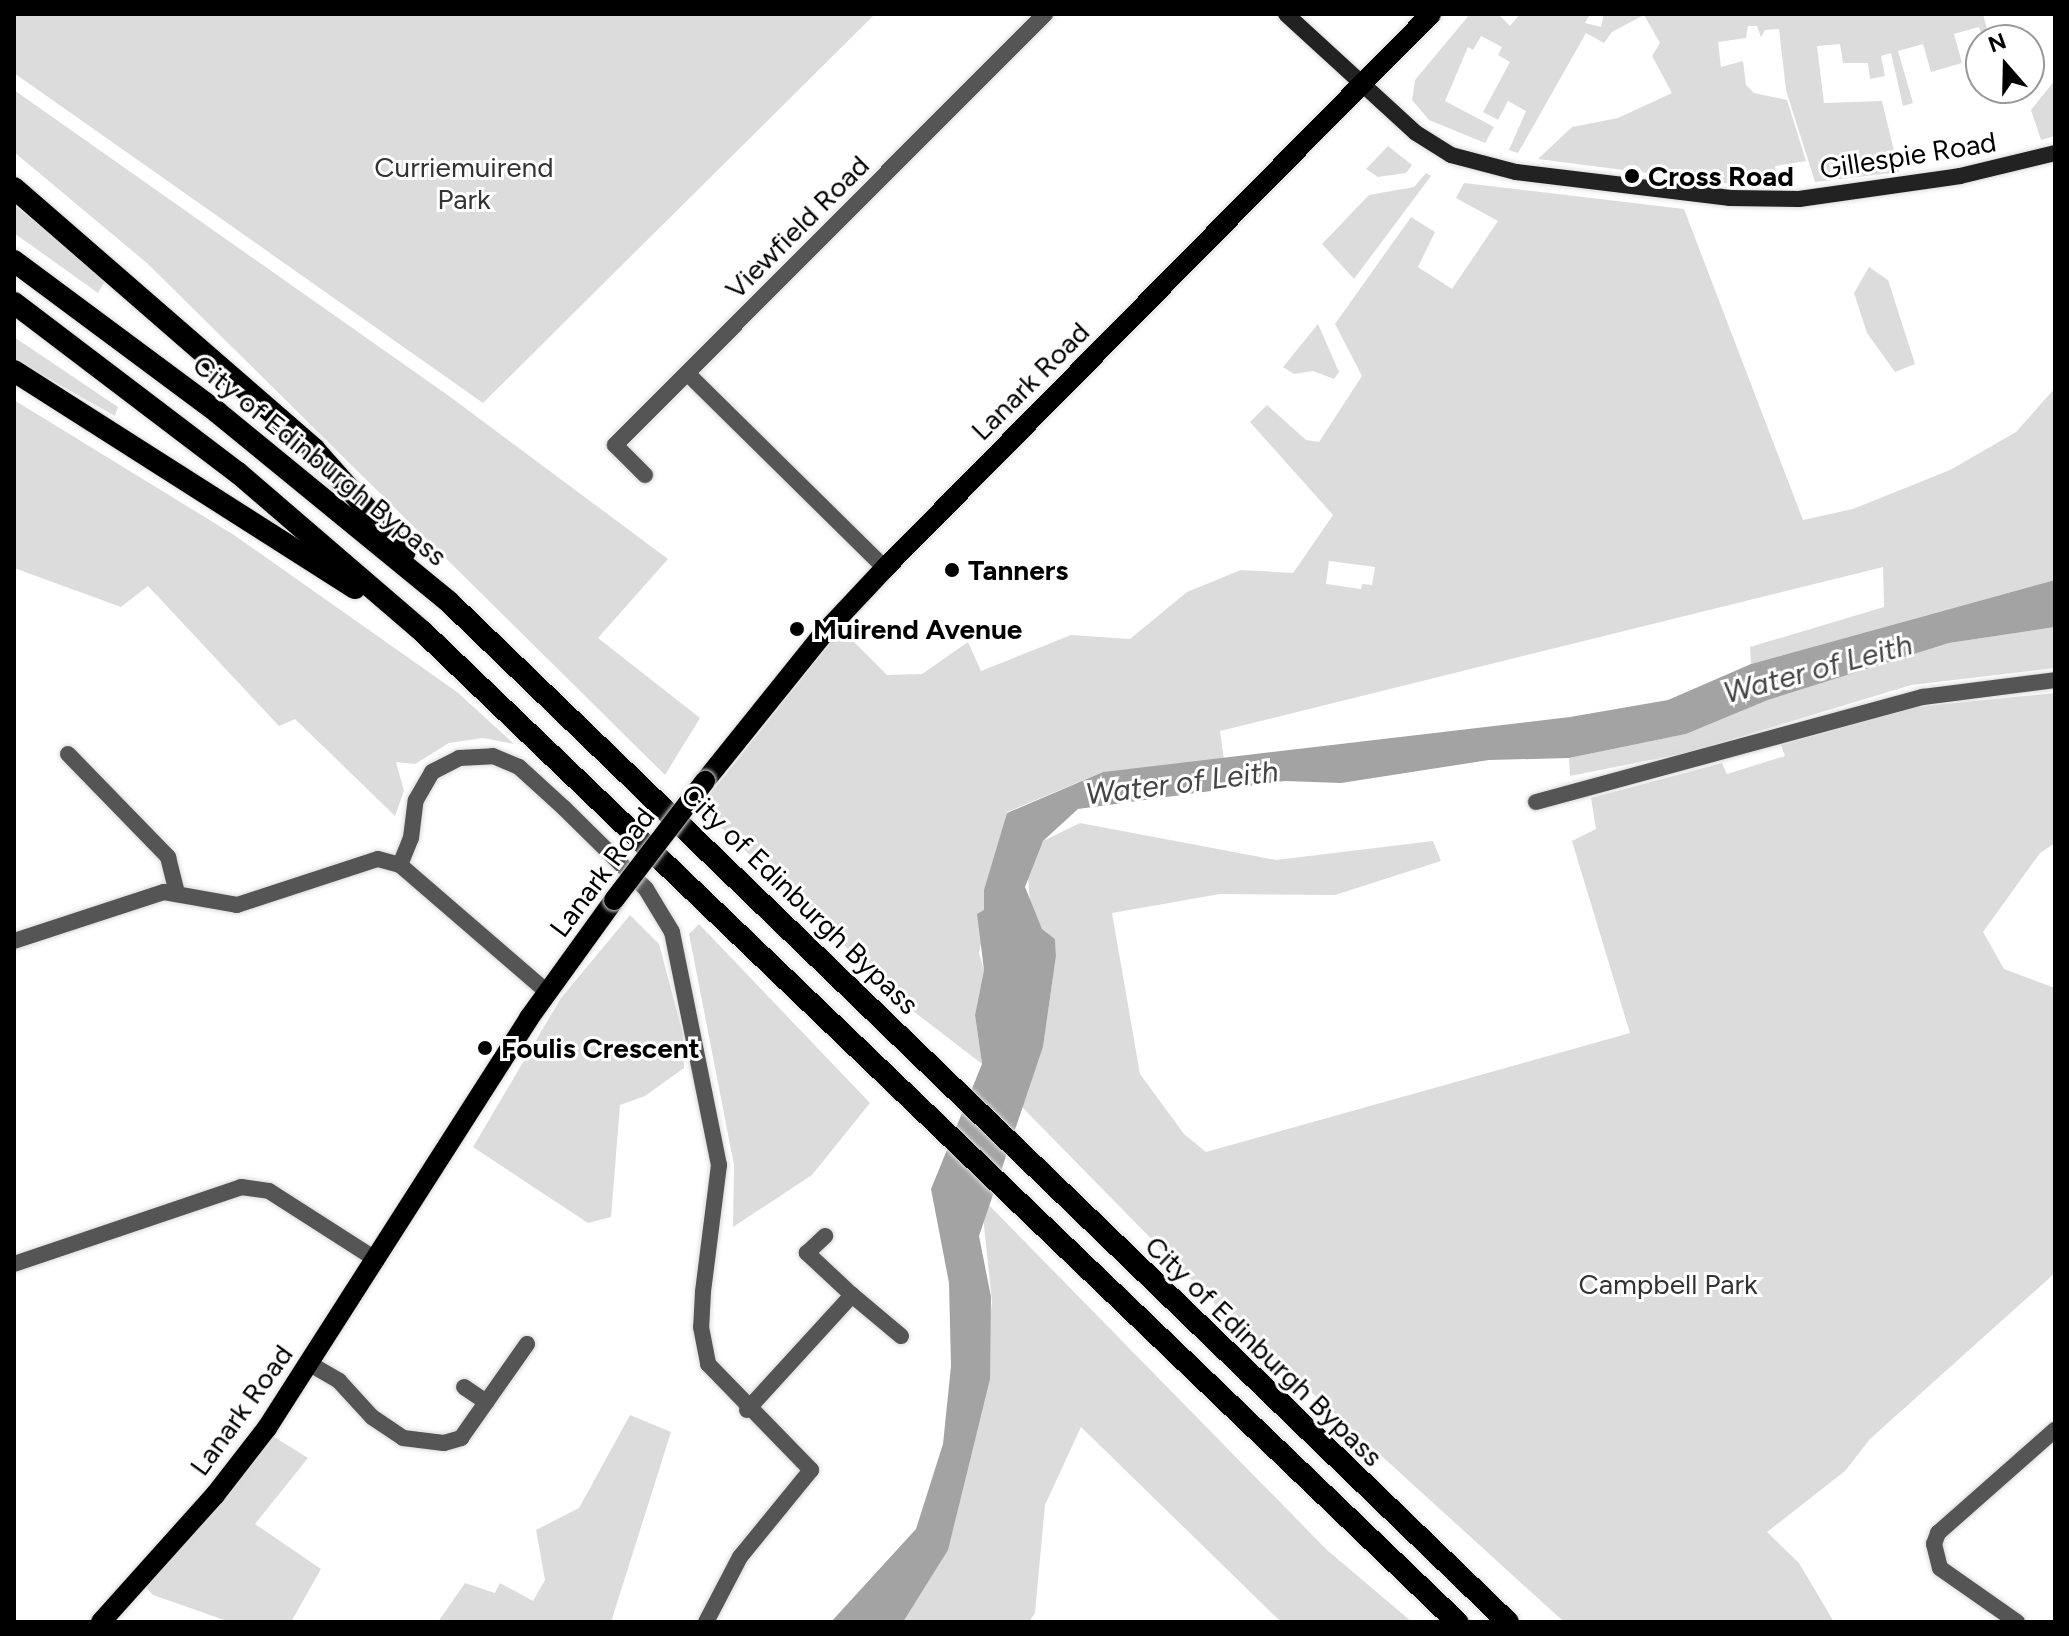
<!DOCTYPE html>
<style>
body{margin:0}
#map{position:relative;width:2069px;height:1636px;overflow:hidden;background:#fff;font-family:Figtree,sans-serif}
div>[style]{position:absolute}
.green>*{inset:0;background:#dcdcdc}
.water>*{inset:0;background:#a3a3a3}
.roads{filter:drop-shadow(0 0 2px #dbdbdb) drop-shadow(0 0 2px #dbdbdb)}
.minor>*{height:16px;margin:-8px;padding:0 8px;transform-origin:8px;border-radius:8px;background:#555}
.secondary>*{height:16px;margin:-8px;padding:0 8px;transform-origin:8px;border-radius:8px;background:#222}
.primary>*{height:20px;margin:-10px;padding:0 10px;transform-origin:10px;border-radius:10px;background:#000}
.trunk>*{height:22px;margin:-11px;padding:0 11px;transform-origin:11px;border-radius:11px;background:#000}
.bridges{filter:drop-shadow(0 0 2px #dbdbdb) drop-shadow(0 0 2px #dbdbdb)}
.primary-bridge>*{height:20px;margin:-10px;padding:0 10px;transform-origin:10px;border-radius:10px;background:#000}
.dots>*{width:22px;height:22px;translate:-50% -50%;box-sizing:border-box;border:4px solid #fff;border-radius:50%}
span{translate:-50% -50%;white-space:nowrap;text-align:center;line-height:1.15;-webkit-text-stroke:6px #fff;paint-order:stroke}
.street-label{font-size:28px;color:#000}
.park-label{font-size:28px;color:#333}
.poi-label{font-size:28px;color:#000;font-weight:700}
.left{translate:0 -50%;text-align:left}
.water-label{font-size:30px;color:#444;font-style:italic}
.frame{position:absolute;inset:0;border:16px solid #000;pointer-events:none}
.north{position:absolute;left:1965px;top:24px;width:80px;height:80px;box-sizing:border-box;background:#fff;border:2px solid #999;border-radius:50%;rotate:340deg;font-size:22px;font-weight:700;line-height:32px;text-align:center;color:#000}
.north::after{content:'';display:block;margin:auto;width:28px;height:36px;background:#000;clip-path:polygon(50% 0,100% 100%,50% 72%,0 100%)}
</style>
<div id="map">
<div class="green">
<div style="clip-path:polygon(14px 14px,875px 14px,483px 403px,14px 73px)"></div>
<div style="clip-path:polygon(1470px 14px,1498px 14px,1510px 26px,1520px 14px,1590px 14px,1585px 23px,1601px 27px,1604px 14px,1983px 14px,1990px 40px,1983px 40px,1979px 27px,1954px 34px,1962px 63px,1931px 72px,1923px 44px,1898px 51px,1913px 103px,1903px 106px,1891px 53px,1881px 56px,1885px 76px,1870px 79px,1868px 63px,1843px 63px,1840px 44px,1817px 46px,1824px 103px,1882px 101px,1899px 172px,1815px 182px,1786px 90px,1779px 29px,1765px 30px,1761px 37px,1757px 26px,1748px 26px,1746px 38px,1718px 42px,1721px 67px,1743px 61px,1746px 85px,1754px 93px,1787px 100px,1806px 161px,1775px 166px,1778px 184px,1732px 184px,1538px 159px,1572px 127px,1618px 118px,1672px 93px,1652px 56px,1660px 43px,1644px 15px,1612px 32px,1604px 43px,1586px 33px,1518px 153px,1509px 150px,1526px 111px,1508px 101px,1498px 120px,1483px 112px,1510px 62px,1498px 55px,1502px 47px,1481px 36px,1473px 50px,1468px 47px,1445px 101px,1494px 127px,1485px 143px,1429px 120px,1412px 100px,1415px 80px)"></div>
<div style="clip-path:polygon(2055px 80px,2055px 136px,2041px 140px,2031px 110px)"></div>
<div style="clip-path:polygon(14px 90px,449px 396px,668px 559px,598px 638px,700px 718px,665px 775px,148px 264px,14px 152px)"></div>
<div style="clip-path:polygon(1388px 146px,1412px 165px,1406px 173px,1378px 177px,1366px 169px)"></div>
<div style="clip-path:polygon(1426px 173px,1431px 176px,1354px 279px,1322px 244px,1369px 195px,1414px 187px)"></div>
<div style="clip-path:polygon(evenodd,1464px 183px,1684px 209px,1803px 520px,1853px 509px,1950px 470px,2016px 432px,2055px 388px,2055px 580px,1751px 664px,1750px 647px,1884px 607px,1883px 567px,1220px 731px,1224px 760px,1103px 772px,1007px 812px,979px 953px,984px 970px,975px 1015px,982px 1064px,908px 1007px,700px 807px,841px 629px,887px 675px,922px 674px,968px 642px,981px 671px,1071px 635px,1130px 639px,1187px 592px,1241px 570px,1293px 573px,1333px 515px,1250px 422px,1267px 405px,1306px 440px,1319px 442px,1362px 376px,1335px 324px,1411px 217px,1435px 232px,1418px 267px,1452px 289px,1498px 221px,1456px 198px,1464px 183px,1329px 561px,1375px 567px,1372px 585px,1362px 584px,1361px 589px,1326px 584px,1329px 561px)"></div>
<div style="clip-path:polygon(14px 205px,106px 279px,98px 293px,14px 233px)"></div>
<div style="clip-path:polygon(1869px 267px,1888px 280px,1915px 364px,1895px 372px,1867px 333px,1854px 293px)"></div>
<div style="clip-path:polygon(1318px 324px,1339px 372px,1334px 379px,1313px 371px,1294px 374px,1283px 367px)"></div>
<div style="clip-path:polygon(14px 337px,118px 407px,115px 416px,14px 359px)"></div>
<div style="clip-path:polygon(14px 400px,234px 535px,457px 692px,514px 744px,483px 738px,449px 743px,415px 764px,396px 762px,404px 791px,395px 816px,295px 719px,279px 726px,148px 586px,121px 607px,14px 568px)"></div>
<div style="clip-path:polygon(2055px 627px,2055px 668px,1911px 685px,1690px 752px,1570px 776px,1569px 758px,1686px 734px,1768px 700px,1949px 643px)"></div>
<div style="clip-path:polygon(2055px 693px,2055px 843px,2040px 853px,1983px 932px,2004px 969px,2055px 988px,2055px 1273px,1870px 1439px,1845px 1471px,1767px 1532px,1799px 1563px,1834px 1622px,1564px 1622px,1220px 1309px,1022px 1107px,1043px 1047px,1056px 956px,1055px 939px,1042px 929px,1030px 906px,1028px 875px,1043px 841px,1080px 823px,1276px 860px,1433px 841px,1441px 861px,1335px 895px,1220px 894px,1112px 913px,1140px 1074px,1184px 1134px,1206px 1152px,1630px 1033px,1572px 841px,1596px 829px,1591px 798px,1722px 763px,1727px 774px,1785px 756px,1781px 745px,1916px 707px)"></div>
<div style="clip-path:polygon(630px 915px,659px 944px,683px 1034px,684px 1068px,645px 1096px,620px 1105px,611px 1217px,588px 1223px,473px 1147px,561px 998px)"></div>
<div style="clip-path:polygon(699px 924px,870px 1103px,812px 1175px,733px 1227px,734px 1165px,689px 934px)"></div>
<div style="clip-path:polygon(981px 1197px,1327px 1550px,1412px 1622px,1281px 1622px,1081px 1427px,1045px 1505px,1035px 1613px,1029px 1622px,881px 1622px,976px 1434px,992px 1302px)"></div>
<div style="clip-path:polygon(630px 1415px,671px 1432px,611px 1622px,438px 1622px,465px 1583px,495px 1593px,500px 1583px,533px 1601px,545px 1580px,536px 1530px,579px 1508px)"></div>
<div style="clip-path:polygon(271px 1435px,308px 1458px,255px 1524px,321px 1569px,291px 1622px,230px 1622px,153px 1595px,140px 1581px)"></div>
</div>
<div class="water">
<div style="clip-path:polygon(2055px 580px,2055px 627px,1949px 643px,1768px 700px,1686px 734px,1569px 758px,1489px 760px,1341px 783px,1285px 781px,1078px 809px,1043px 841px,1025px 887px,1042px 929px,1055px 939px,1056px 956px,1043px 1047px,979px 1236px,991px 1297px,990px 1379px,948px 1550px,903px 1622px,831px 1622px,916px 1529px,943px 1444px,951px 1366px,949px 1283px,931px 1189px,982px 1064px,975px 1015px,984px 970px,977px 914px,984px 910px,984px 890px,1007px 813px,1103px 772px,1570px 717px,1668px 700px,1751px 664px)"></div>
</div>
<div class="roads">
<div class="minor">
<div style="left:688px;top:374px;width:276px;rotate:44.6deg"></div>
<div style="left:645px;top:475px;width:42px;rotate:-135deg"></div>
<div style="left:615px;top:445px;width:609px;rotate:-45.07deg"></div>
<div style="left:68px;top:754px;width:144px;rotate:45.8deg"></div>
<div style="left:168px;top:857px;width:36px;rotate:76deg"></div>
<div style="left:1536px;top:802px;width:401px;rotate:-15.2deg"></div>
<div style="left:1923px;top:697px;width:133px;rotate:-7.3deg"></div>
<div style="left:400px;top:865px;width:29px;rotate:-68deg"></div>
<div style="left:411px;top:838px;width:38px;rotate:-83deg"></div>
<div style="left:416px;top:800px;width:32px;rotate:-60deg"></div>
<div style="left:432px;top:772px;width:30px;rotate:-27deg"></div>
<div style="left:459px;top:758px;width:34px;rotate:-3deg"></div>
<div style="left:493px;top:756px;width:28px;rotate:23deg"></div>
<div style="left:519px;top:767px;width:61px;rotate:42.3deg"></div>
<div style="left:564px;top:808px;width:115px;rotate:44.6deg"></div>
<div style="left:646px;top:889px;width:50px;rotate:58.8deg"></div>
<div style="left:672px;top:932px;width:238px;rotate:78.6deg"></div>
<div style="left:719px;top:1165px;width:128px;rotate:97.2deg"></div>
<div style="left:703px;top:1292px;width:35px;rotate:93deg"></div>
<div style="left:701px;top:1327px;width:38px;rotate:79deg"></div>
<div style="left:708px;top:1364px;width:148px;rotate:45.8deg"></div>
<div style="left:811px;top:1470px;width:112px;rotate:129.2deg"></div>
<div style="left:740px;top:1557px;width:73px;rotate:117.6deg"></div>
<div style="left:14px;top:941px;width:158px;rotate:-18.1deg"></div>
<div style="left:164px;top:892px;width:74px;rotate:10.1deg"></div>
<div style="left:237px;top:905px;width:148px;rotate:-18.1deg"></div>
<div style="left:378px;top:859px;width:23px;rotate:15deg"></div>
<div style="left:400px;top:865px;width:194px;rotate:40.8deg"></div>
<div style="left:14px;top:1264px;width:240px;rotate:-18.7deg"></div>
<div style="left:241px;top:1187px;width:28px;rotate:8deg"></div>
<div style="left:269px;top:1191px;width:128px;rotate:32.6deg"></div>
<div style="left:852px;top:1295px;width:64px;rotate:39.9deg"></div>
<div style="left:310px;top:1364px;width:34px;rotate:30deg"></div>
<div style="left:339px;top:1381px;width:49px;rotate:47.5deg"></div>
<div style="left:372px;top:1417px;width:37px;rotate:34deg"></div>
<div style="left:403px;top:1438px;width:41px;rotate:7deg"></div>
<div style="left:444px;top:1443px;width:18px;rotate:-16deg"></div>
<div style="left:461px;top:1438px;width:115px;rotate:-54.9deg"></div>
<div style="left:464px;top:1387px;width:27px;rotate:34deg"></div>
<div style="left:747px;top:1410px;width:156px;rotate:-47.6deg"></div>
<div style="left:852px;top:1295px;width:62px;rotate:-137deg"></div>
<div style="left:807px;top:1253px;width:25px;rotate:-43deg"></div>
<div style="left:2017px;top:1622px;width:94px;rotate:-145deg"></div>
<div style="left:1940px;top:1568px;width:25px;rotate:-104deg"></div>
<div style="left:1934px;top:1544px;width:12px;rotate:-70deg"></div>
<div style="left:1938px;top:1533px;width:156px;rotate:-41.4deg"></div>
</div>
<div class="secondary">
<div style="left:1286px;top:14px;width:176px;rotate:42.5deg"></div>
<div style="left:1416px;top:133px;width:41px;rotate:32.2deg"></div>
<div style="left:1451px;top:155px;width:67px;rotate:14.7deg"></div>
<div style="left:1516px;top:172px;width:216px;rotate:6.9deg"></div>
<div style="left:1730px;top:198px;width:69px;rotate:0.8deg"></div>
<div style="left:1799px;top:199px;width:163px;rotate:-8.1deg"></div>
<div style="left:1960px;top:176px;width:98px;rotate:-13.6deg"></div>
</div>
<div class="primary">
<div style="left:705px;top:781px;width:190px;rotate:-51.2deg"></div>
<div style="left:824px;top:633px;width:89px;rotate:-46.8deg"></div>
<div style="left:885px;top:568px;width:778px;rotate:-45.42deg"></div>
<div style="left:101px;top:1622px;width:171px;rotate:-48.1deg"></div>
<div style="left:215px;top:1495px;width:85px;rotate:-52.2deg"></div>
<div style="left:267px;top:1428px;width:487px;rotate:-57.4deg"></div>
<div style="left:529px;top:1018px;width:145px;rotate:-54.2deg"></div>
</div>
<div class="trunk">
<div style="left:14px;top:188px;width:398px;rotate:41deg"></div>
<div style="left:314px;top:449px;width:137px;rotate:48.5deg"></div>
<div style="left:14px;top:261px;width:253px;rotate:36.6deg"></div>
<div style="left:217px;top:412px;width:300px;rotate:39.3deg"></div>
<div style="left:449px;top:602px;width:1470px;rotate:43.93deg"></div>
<div style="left:14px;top:303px;width:280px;rotate:37.2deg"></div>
<div style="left:237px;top:472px;width:245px;rotate:40.7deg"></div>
<div style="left:423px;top:632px;width:1432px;rotate:43.75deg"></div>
<div style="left:14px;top:371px;width:404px;rotate:32.5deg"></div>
</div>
</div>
<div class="bridges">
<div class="primary-bridge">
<div style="left:614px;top:900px;width:150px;rotate:-52.6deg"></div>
</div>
</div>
<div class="dots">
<div style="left:1632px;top:176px;background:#000"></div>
<div style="left:952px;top:570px;background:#000"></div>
<div style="left:797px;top:629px;background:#000"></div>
<div style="left:485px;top:1048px;background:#000"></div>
</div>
<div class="street-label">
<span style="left:1908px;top:155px;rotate:-9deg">Gillespie Road</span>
<span style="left:797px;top:227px;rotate:-45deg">Viewfield Road</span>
<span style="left:1030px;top:381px;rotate:-45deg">Lanark Road</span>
<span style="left:320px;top:460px;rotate:39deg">City of Edinburgh Bypass</span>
<span style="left:602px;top:872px;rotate:-53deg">Lanark Road</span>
<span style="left:800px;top:899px;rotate:44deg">City of Edinburgh Bypass</span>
<span style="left:1264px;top:1351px;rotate:44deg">City of Edinburgh Bypass</span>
<span style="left:241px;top:1410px;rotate:-54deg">Lanark Road</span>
</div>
<div class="park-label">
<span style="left:464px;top:183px">Curriemuirend<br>Park</span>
<span style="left:1668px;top:1284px">Campbell Park</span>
</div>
<div class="poi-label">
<span class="left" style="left:1648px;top:176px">Cross Road</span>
<span class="left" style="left:968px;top:570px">Tanners</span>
<span class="left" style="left:813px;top:629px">Muirend Avenue</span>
<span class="left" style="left:501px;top:1048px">Foulis Crescent</span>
</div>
<div class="water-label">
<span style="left:1818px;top:669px;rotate:-15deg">Water of Leith</span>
<span style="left:1182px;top:783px;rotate:-7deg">Water of Leith</span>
</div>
<div class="frame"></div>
<div class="north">N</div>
</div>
